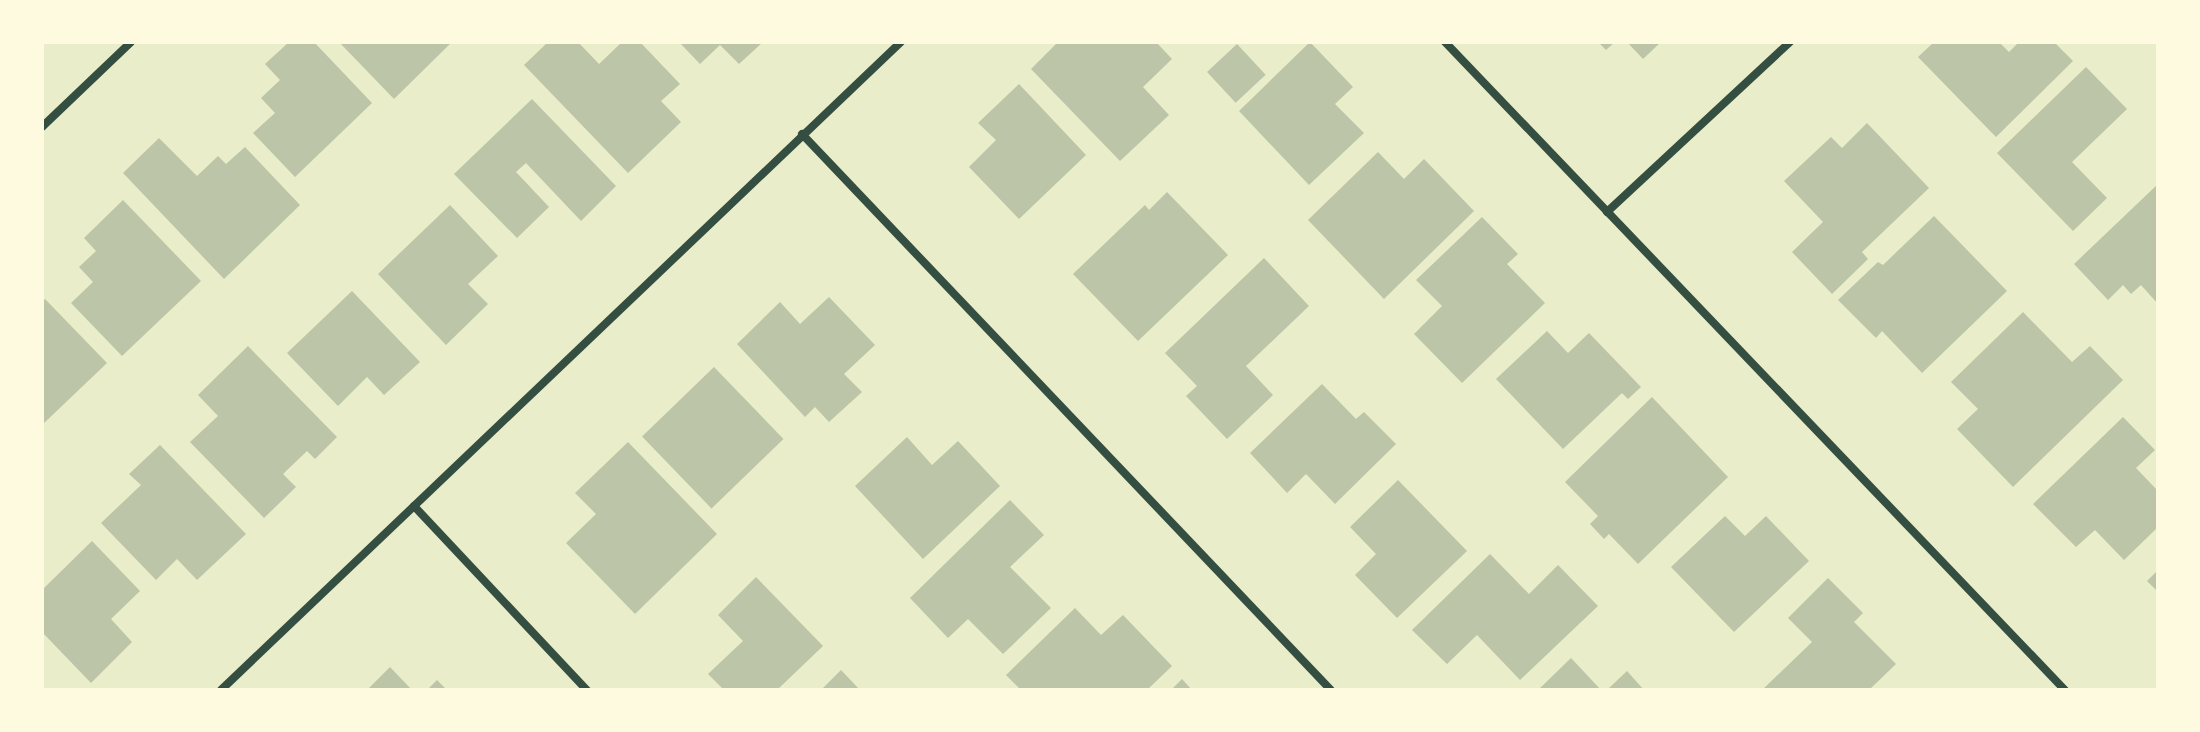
<!DOCTYPE html>
<style>
body{margin:0}
#map{position:relative;width:2200px;height:732px;overflow:hidden;background:#e9edc9;font-family:"Space Grotesk",sans-serif}
div>[style]{position:absolute}
.building>*{inset:0;background:#bcc5a7;transform-origin:0 0}
.minor>*{height:8px;margin:-4px;padding:0 4px;transform-origin:4px;border-radius:4px;background:#344e41}
span{translate:-50% -50%;white-space:nowrap;text-align:center;line-height:1.15;-webkit-text-stroke:8px #fefae0;paint-order:stroke}
.frame{position:absolute;inset:0;border:44px solid #fefae0;pointer-events:none}
</style>
<div id="map">
<div class="building">
<div style="clip-path:polygon(289px 42px,314px 42px,372px 103px,295px 177px,253px 133px,275px 113px,261px 98px,280px 80px,265px 64px)"></div>
<div style="clip-path:polygon(339px 42px,452px 42px,394px 99px)"></div>
<div style="clip-path:polygon(548px 42px,578px 42px,599px 64px,622px 42px,640px 42px,680px 84px,661px 101px,681px 122px,628px 173px,524px 65px)"></div>
<div style="clip-path:polygon(679px 42px,763px 42px,739px 64px,720px 45px,700px 64px)"></div>
<div style="clip-path:polygon(1058px 42px,1156px 42px,1172px 59px,1143px 87px,1169px 115px,1120px 161px,1031px 69px)"></div>
<div style="clip-path:polygon(1310px 42px,1353px 87px,1335px 104px,1364px 133px,1309px 185px,1239px 111px)"></div>
<div style="clip-path:polygon(1598px 42px,1615px 42px,1606px 50px)"></div>
<div style="clip-path:polygon(1627px 42px,1661px 42px,1643px 59px)"></div>
<div style="clip-path:polygon(1934px 42px,1999px 42px,2009px 52px,2019px 42px,2054px 42px,2073px 61px,1996px 137px,1918px 57px)"></div>
<div style="left:1237px;top:44px;width:42px;height:41px;rotate:47deg"></div>
<div style="clip-path:polygon(2086px 67px,2127px 109px,2072px 162px,2107px 198px,2073px 231px,1997px 153px)"></div>
<div style="clip-path:polygon(1019px 84px,1086px 155px,1019px 219px,969px 167px,996px 140px,978px 123px)"></div>
<div style="clip-path:polygon(532px 99px,616px 186px,581px 221px,526px 163px,516px 172px,549px 207px,517px 238px,454px 174px)"></div>
<div style="clip-path:polygon(1867px 123px,1929px 188px,1862px 252px,1868px 259px,1832px 294px,1792px 252px,1823px 222px,1784px 181px,1831px 137px,1842px 148px)"></div>
<div style="clip-path:polygon(159px 138px,197px 176px,218px 156px,226px 164px,245px 147px,300px 205px,224px 279px,123px 173px)"></div>
<div style="clip-path:polygon(1378px 152px,1404px 179px,1424px 159px,1474px 211px,1384px 299px,1308px 220px)"></div>
<div style="clip-path:polygon(2158px 184px,2158px 304px,2141px 285px,2131px 294px,2123px 285px,2108px 300px,2074px 264px)"></div>
<div style="clip-path:polygon(1167px 192px,1228px 255px,1138px 341px,1073px 274px,1145px 205px,1149px 210px)"></div>
<div style="clip-path:polygon(123px 200px,201px 281px,122px 356px,71px 303px,93px 282px,79px 267px,96px 251px,84px 238px)"></div>
<div style="clip-path:polygon(450px 205px,498px 256px,468px 284px,488px 304px,446px 345px,378px 274px)"></div>
<div style="clip-path:polygon(1934px 216px,2007px 291px,1922px 373px,1882px 331px,1876px 338px,1838px 300px,1878px 262px,1883px 265px)"></div>
<div style="clip-path:polygon(1482px 217px,1518px 254px,1507px 264px,1545px 303px,1462px 383px,1414px 334px,1442px 306px,1416px 280px)"></div>
<div style="clip-path:polygon(1264px 258px,1309px 306px,1246px 366px,1273px 395px,1227px 439px,1186px 396px,1197px 386px,1165px 353px)"></div>
<div style="clip-path:polygon(352px 291px,420px 362px,384px 395px,367px 377px,338px 406px,287px 353px)"></div>
<div style="clip-path:polygon(829px 297px,875px 345px,844px 374px,862px 392px,829px 422px,815px 407px,805px 417px,737px 344px,780px 302px,800px 324px)"></div>
<div style="clip-path:polygon(45px 299px,107px 363px,42px 425px,42px 302px)"></div>
<div style="clip-path:polygon(2023px 312px,2072px 362px,2090px 346px,2123px 380px,2013px 487px,1957px 429px,1978px 409px,1951px 382px)"></div>
<div style="clip-path:polygon(1547px 331px,1568px 353px,1589px 333px,1641px 387px,1628px 399px,1622px 393px,1563px 449px,1496px 379px)"></div>
<div style="clip-path:polygon(248px 346px,337px 437px,315px 459px,307px 451px,283px 474px,296px 487px,264px 518px,190px 442px,218px 416px,198px 395px)"></div>
<div style="left:714px;top:367px;width:100px;height:100px;rotate:46deg"></div>
<div style="clip-path:polygon(1322px 384px,1356px 419px,1364px 412px,1396px 444px,1335px 504px,1306px 474px,1287px 493px,1250px 453px)"></div>
<div style="clip-path:polygon(1652px 397px,1728px 477px,1638px 564px,1609px 534px,1604px 539px,1590px 524px,1598px 516px,1565px 482px)"></div>
<div style="clip-path:polygon(2123px 417px,2155px 450px,2136px 468px,2158px 491px,2158px 527px,2124px 560px,2095px 530px,2076px 547px,2033px 504px)"></div>
<div style="clip-path:polygon(907px 437px,932px 465px,958px 441px,1000px 486px,923px 559px,855px 486px)"></div>
<div style="clip-path:polygon(628px 442px,717px 534px,635px 614px,566px 543px,596px 514px,575px 493px)"></div>
<div style="clip-path:polygon(160px 445px,246px 534px,197px 580px,177px 559px,156px 580px,101px 523px,141px 485px,129px 474px)"></div>
<div style="clip-path:polygon(1398px 480px,1467px 551px,1397px 618px,1355px 575px,1376px 554px,1350px 527px)"></div>
<div style="clip-path:polygon(1010px 500px,1044px 535px,1010px 567px,1051px 608px,1003px 654px,968px 619px,948px 638px,910px 598px)"></div>
<div style="clip-path:polygon(1725px 516px,1745px 536px,1766px 516px,1809px 561px,1734px 632px,1671px 567px)"></div>
<div style="clip-path:polygon(92px 541px,140px 591px,111px 619px,132px 642px,91px 683px,42px 632px,42px 590px)"></div>
<div style="clip-path:polygon(1490px 554px,1529px 594px,1558px 565px,1598px 606px,1520px 680px,1477px 635px,1447px 664px,1412px 630px)"></div>
<div style="clip-path:polygon(2158px 570px,2158px 592px,2147px 581px)"></div>
<div style="clip-path:polygon(756px 577px,823px 646px,777px 690px,724px 690px,708px 674px,743px 641px,718px 615px)"></div>
<div style="clip-path:polygon(1828px 578px,1863px 613px,1854px 622px,1896px 664px,1869px 690px,1762px 690px,1812px 642px,1788px 618px)"></div>
<div style="clip-path:polygon(1075px 608px,1101px 635px,1123px 615px,1172px 666px,1147px 690px,1021px 690px,1006px 675px)"></div>
<div style="clip-path:polygon(1571px 658px,1601px 690px,1538px 690px)"></div>
<div style="clip-path:polygon(390px 667px,412px 690px,367px 690px)"></div>
<div style="clip-path:polygon(841px 670px,860px 690px,821px 690px)"></div>
<div style="clip-path:polygon(1627px 671px,1644px 690px,1607px 690px)"></div>
<div style="clip-path:polygon(1182px 679px,1192px 690px,1171px 690px)"></div>
<div style="clip-path:polygon(437px 680px,447px 690px,427px 690px)"></div>
</div>
<div class="minor">
<div style="left:1445px;top:42px;width:897px;rotate:46.27deg"></div>
<div style="left:42px;top:127px;width:123px;rotate:-43.7deg"></div>
<div style="left:802px;top:134px;width:767px;rotate:46.43deg"></div>
<div style="left:1607px;top:212px;width:250px;rotate:-42.9deg"></div>
<div style="left:414px;top:506px;width:253px;rotate:46.8deg"></div>
<div style="left:221px;top:690px;width:939px;rotate:-43.62deg"></div>
</div>
<div class="frame"></div>
</div>
